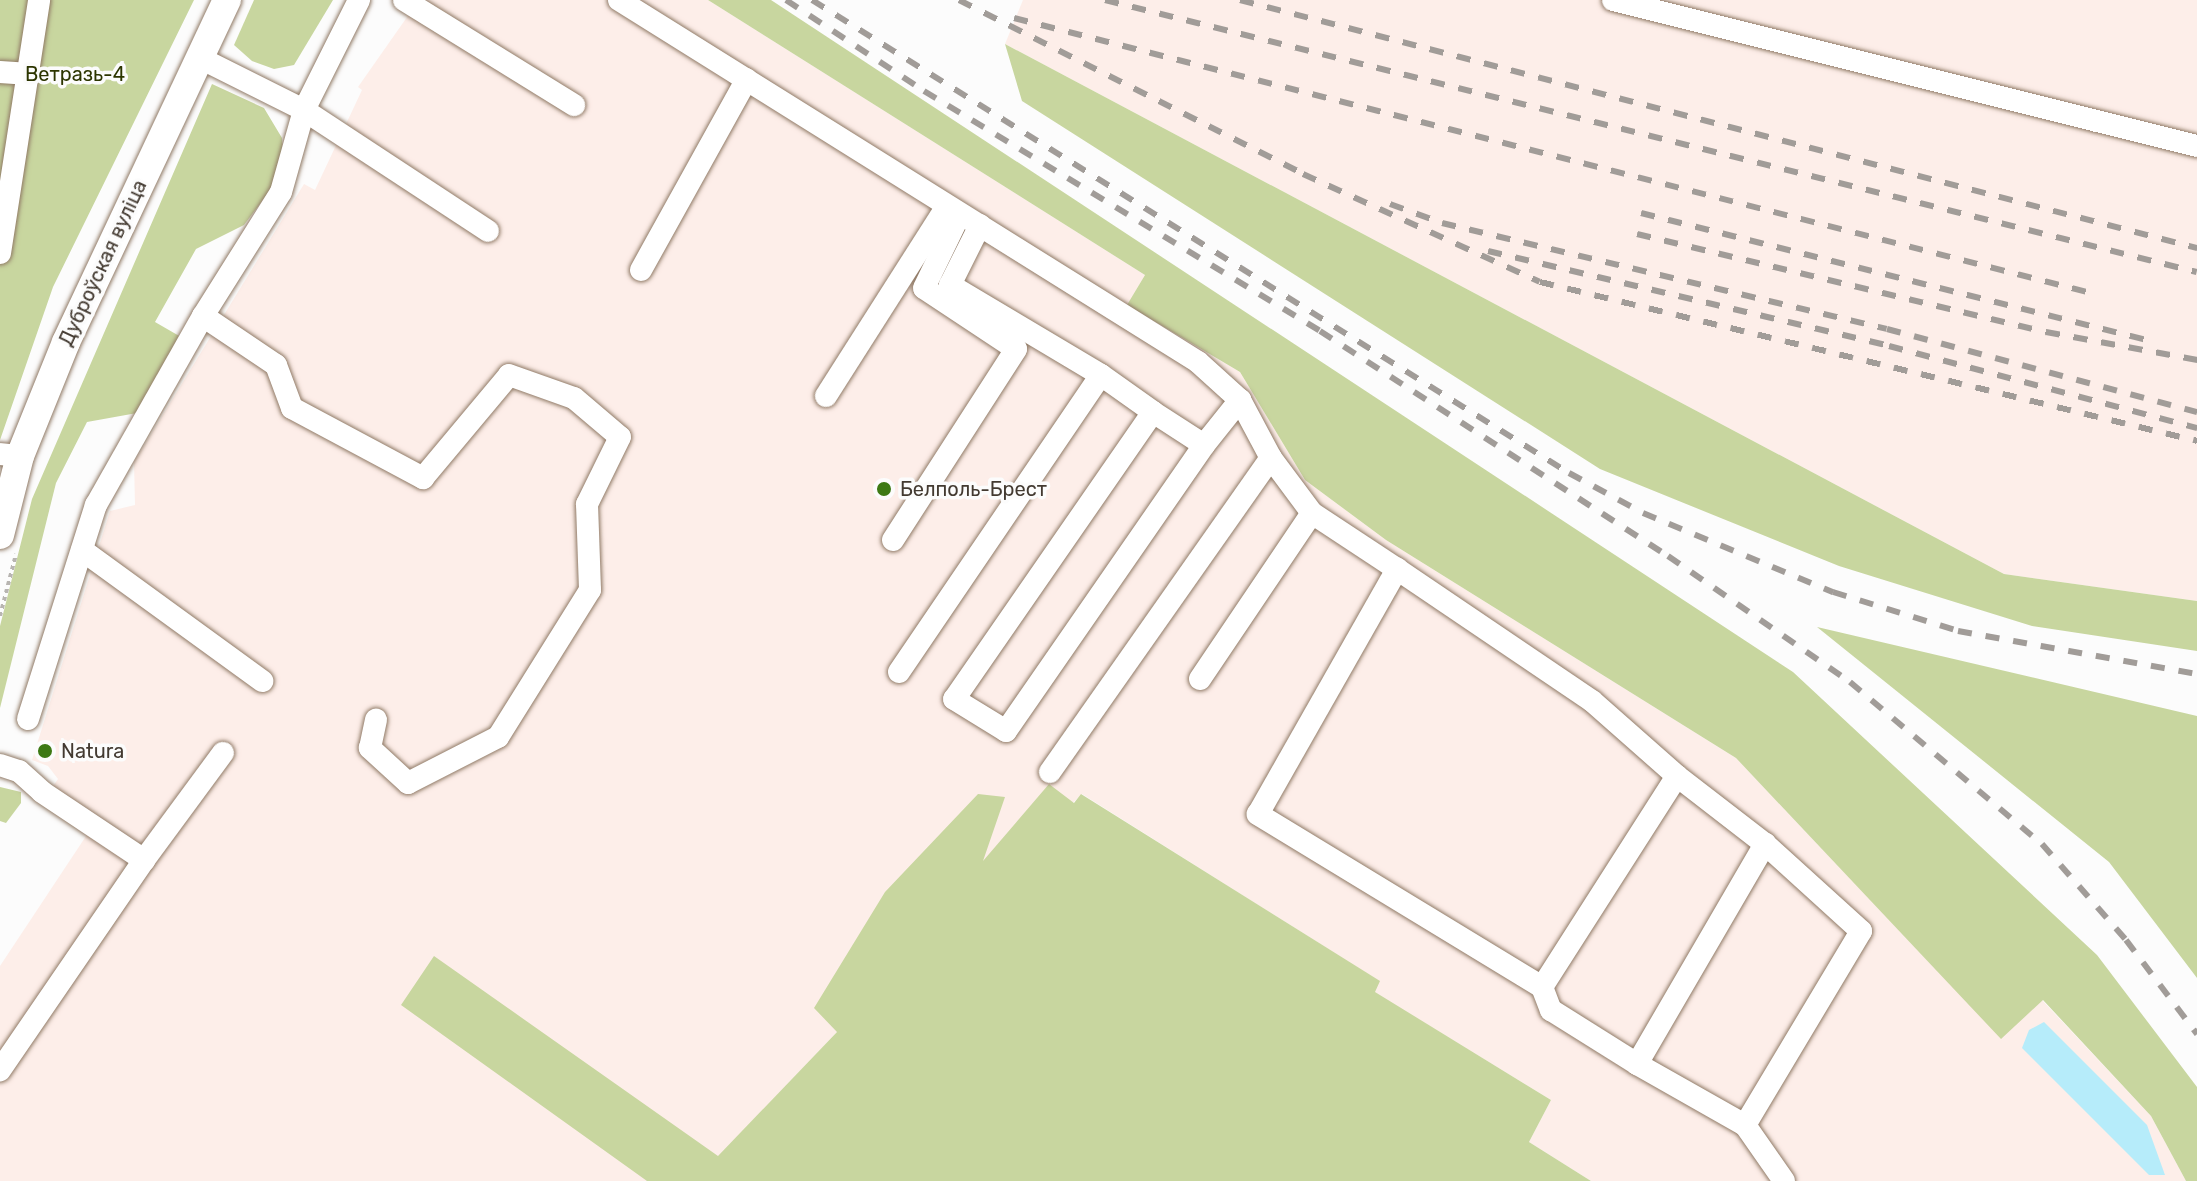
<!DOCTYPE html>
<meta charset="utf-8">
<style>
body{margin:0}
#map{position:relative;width:2197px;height:1181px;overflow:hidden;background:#fcfcfc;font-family:Rubik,sans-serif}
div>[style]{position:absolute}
.industrial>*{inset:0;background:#fdeee9}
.green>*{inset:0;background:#c8d69f}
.water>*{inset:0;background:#b6ecfa}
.path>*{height:4px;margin-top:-2px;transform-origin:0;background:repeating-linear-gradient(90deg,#b8b5b1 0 4px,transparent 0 8px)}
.roads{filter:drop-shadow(0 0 2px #907a66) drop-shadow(0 0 2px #907a66)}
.minor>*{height:22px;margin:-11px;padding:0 11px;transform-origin:11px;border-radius:11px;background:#fff}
.major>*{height:28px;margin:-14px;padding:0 14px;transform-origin:14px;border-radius:14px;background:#fff}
.rail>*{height:6px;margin-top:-3px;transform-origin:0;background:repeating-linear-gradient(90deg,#a19c98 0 14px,transparent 0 28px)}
.dots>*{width:22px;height:22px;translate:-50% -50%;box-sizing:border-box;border:4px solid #fcfcfc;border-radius:50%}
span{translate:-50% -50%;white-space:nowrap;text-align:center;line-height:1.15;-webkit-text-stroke:7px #fcfcfc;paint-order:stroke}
.park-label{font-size:20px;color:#2c3500}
.street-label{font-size:20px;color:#433a31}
.poi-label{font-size:20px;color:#433a31}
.left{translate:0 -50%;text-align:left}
</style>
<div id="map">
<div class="industrial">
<div style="clip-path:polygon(419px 0,708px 0,1145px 275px,1127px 306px,1240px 372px,1305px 480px,1386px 540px,1736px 758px,2001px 1038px,2042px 1000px,2151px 1116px,2186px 1181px,1591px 1181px,1529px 1142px,1551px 1100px,1374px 992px,1379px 981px,1082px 794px,837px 1032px,695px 1181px,0 1181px,0 966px,96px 821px,51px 789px,58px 779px,48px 766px,32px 760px,110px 511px,135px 505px,134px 462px,304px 184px,315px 190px,362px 90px,358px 87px)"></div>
<div style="clip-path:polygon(1023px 0,2197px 0,2197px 601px,2004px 574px,1005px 44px)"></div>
</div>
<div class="green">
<div style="clip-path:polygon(0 0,194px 0,53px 287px,0 440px)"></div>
<div style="clip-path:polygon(254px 0,333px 0,294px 65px,274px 69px,252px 61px,234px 45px)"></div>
<div style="clip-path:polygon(708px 0,771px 0,1793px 672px,2097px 955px,2197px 1087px,2197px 1181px,2186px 1181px,2151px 1116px,2043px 1000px,2001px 1039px,1736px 758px,1386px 540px,1305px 480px,1240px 372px,1127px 305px,1145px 275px)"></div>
<div style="clip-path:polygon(1005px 44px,2004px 574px,2197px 601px,2197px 651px,2032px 626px,1839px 566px,1600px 469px,1022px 101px)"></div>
<div style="clip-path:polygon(212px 84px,264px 108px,282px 138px,284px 172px,244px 225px,196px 249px,155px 322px,181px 337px,137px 413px,87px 422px,56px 483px,0 708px,0 626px,32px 499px)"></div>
<div style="clip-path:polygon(1817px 627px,2197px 716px,2197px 978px,2109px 862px)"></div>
<div style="clip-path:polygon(1049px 784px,1074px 803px,1081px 794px,1380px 981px,1375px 992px,1551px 1100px,1529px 1142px,1591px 1181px,647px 1181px,401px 1005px,434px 956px,718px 1156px,837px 1032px,814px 1008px,885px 892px,978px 794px,1005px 797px,983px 861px)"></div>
<div style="clip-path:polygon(0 787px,21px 792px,21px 803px,6px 823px,0 821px)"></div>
</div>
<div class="water">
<div style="clip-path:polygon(2044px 1022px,2147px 1125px,2165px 1175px,2149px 1175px,2022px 1048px,2029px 1030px)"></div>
</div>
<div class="path">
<div style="left:0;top:616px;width:64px;rotate:-75.5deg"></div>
</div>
<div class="roads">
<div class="minor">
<div style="left:404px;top:0;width:200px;rotate:31.7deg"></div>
<div style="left:619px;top:0;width:683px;rotate:32.01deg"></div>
<div style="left:1198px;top:362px;width:57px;rotate:42.1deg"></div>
<div style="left:1240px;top:400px;width:66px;rotate:61.9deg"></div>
<div style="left:1271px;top:458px;width:69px;rotate:53.3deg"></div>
<div style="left:1312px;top:513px;width:102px;rotate:33.4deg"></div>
<div style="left:1397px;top:569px;width:235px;rotate:34.1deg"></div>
<div style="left:1592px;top:701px;width:113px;rotate:41.4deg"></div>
<div style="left:1677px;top:776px;width:250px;rotate:122.6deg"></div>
<div style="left:1542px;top:987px;width:333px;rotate:-148.7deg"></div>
<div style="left:1258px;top:814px;width:282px;rotate:-60.4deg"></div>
<div style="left:1613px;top:0;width:602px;rotate:14.04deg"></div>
<div style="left:198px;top:57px;width:119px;rotate:26.6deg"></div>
<div style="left:304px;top:110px;width:123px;rotate:-63.4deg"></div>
<div style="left:0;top:72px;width:26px;rotate:4deg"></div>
<div style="left:0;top:253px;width:256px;rotate:-81.2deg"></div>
<div style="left:641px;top:270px;width:218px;rotate:-61deg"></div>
<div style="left:203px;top:316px;width:88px;rotate:33.9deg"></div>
<div style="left:276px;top:365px;width:46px;rotate:69.6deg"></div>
<div style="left:292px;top:408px;width:149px;rotate:28.1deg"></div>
<div style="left:423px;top:478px;width:134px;rotate:-50.1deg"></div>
<div style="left:509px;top:375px;width:69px;rotate:19.5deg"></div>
<div style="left:574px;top:398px;width:60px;rotate:40.3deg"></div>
<div style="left:620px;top:437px;width:75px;rotate:116.2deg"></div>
<div style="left:587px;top:504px;width:86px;rotate:88deg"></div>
<div style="left:590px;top:590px;width:173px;rotate:122deg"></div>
<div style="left:498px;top:737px;width:101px;rotate:152.9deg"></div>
<div style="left:408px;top:783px;width:52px;rotate:-137.4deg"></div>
<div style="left:370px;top:748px;width:29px;rotate:-78deg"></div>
<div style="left:1101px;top:375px;width:64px;rotate:35.4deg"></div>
<div style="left:1153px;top:412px;width:349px;rotate:124.7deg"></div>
<div style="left:954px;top:699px;width:61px;rotate:31.6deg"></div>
<div style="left:1006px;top:731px;width:348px;rotate:-55.3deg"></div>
<div style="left:1204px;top:445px;width:61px;rotate:-147.1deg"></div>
<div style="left:826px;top:396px;width:225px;rotate:-57.5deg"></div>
<div style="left:1204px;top:445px;width:58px;rotate:-51.3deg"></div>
<div style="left:0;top:454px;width:20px;rotate:6deg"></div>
<div style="left:893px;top:540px;width:227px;rotate:-57.2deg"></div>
<div style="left:1016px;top:349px;width:110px;rotate:-146.5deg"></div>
<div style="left:924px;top:288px;width:82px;rotate:-64.1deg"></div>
<div style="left:82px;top:550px;width:223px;rotate:36deg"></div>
<div style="left:899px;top:672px;width:359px;rotate:-55.8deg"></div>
<div style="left:1101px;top:375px;width:176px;rotate:-149.2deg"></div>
<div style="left:950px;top:285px;width:67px;rotate:-63.4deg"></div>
<div style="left:1200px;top:679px;width:200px;rotate:-56deg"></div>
<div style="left:28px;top:719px;width:225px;rotate:-72.4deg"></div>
<div style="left:96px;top:505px;width:217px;rotate:-60.5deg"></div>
<div style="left:203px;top:316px;width:146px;rotate:-57.8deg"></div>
<div style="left:281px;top:192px;width:85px;rotate:-74.3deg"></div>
<div style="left:304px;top:110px;width:220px;rotate:33.3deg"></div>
<div style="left:0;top:765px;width:20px;rotate:18deg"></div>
<div style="left:19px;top:771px;width:31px;rotate:42deg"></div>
<div style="left:42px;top:792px;width:123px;rotate:33.7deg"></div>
<div style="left:144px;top:860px;width:255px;rotate:124.4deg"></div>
<div style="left:1050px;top:772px;width:384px;rotate:-54.9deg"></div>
<div style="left:144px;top:860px;width:133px;rotate:-53.6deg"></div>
<div style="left:1542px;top:987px;width:25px;rotate:69deg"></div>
<div style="left:1551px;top:1010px;width:102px;rotate:32.1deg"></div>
<div style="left:1637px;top:1064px;width:255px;rotate:-59.8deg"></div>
<div style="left:1765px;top:844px;width:111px;rotate:-142.3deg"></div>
<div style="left:1637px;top:1064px;width:124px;rotate:29.5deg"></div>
<div style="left:1745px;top:1125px;width:226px;rotate:-59.1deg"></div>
<div style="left:1861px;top:931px;width:130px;rotate:-137.8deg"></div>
<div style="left:1745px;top:1125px;width:68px;rotate:55.1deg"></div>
</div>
<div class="major">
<div style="left:0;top:535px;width:81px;rotate:-75.8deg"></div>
<div style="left:20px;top:456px;width:123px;rotate:-68deg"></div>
<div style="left:66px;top:342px;width:378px;rotate:-64.8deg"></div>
</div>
</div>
<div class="rail">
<div style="left:786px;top:0;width:165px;rotate:33.4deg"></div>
<div style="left:924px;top:91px;width:463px;rotate:31.2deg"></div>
<div style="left:1320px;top:331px;width:414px;rotate:32.9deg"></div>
<div style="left:1668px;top:556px;width:221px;rotate:34.7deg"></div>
<div style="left:1850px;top:682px;width:251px;rotate:40.2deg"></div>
<div style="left:2042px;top:844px;width:128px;rotate:48.8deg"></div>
<div style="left:2126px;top:940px;width:118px;rotate:52.9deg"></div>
<div style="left:812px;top:0;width:893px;rotate:32deg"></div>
<div style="left:1569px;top:473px;width:84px;rotate:28.4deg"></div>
<div style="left:1643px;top:513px;width:206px;rotate:22.6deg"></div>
<div style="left:1833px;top:592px;width:131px;rotate:17.3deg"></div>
<div style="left:1958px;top:631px;width:243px;rotate:10.2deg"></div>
<div style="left:959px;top:0;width:386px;rotate:26.8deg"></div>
<div style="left:1303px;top:174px;width:260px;rotate:24.5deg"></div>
<div style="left:1540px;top:282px;width:676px;rotate:13.6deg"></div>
<div style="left:1105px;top:0;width:1125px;rotate:13.99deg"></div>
<div style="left:1240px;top:0;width:989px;rotate:14.53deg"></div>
<div style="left:1014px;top:18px;width:1107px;rotate:14.32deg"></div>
<div style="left:1390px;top:204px;width:55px;rotate:20.1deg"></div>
<div style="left:1442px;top:223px;width:457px;rotate:13.4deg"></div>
<div style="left:1887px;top:329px;width:321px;rotate:15deg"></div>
<div style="left:1641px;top:213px;width:526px;rotate:14.09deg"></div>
<div style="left:1637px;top:234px;width:421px;rotate:13.5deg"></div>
<div style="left:2046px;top:332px;width:154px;rotate:10.5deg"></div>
<div style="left:1488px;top:251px;width:412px;rotate:13.3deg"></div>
<div style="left:1889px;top:346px;width:319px;rotate:14.9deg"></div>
</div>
<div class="dots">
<div style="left:884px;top:489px;background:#3d7914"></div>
<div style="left:45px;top:751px;background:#3d7914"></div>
</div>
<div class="park-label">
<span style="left:75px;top:74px">Ветразь-4</span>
</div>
<div class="street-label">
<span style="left:103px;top:263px;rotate:-65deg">Дуброўская вуліца</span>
</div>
<div class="poi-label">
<span class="left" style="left:900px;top:489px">Белполь-Брест</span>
<span class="left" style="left:61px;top:751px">Natura</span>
</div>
</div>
